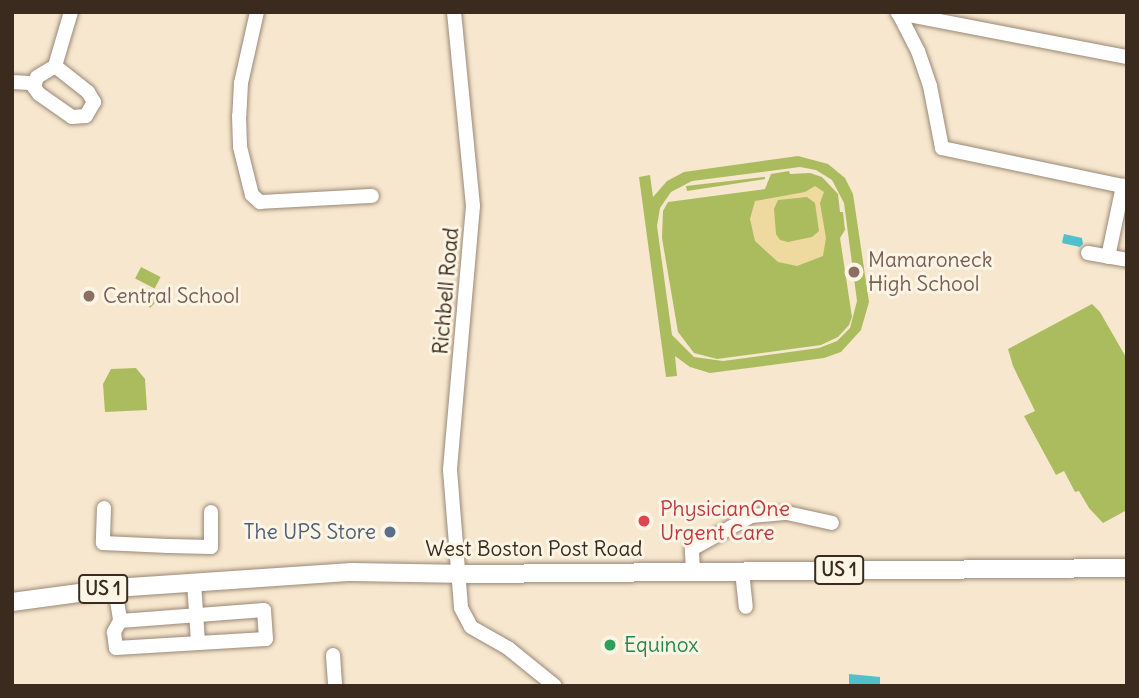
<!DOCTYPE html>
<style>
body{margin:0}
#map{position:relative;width:1139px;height:698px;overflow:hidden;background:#f7e7ce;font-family:Delius,sans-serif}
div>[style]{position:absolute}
.green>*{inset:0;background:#abbc5f;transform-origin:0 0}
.sand>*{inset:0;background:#eeda9e}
.water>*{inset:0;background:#52bfcb}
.roads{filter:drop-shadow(0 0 2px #998876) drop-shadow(0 0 2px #998876)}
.minor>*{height:14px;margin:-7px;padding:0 7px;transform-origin:7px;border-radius:7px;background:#fff}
.major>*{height:18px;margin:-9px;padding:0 9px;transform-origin:9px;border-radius:9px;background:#fff}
.dots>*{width:19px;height:19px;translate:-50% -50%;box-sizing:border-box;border:4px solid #fcf5e5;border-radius:50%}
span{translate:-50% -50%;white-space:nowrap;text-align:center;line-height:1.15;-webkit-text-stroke:6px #fcf5e5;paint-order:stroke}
.shield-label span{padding:2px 5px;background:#fcf5e5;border:2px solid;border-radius:5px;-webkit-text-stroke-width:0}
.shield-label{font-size:19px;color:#3b2a1e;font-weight:700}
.education-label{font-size:21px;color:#785e54}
.left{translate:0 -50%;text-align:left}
.street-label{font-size:21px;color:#3b2a1e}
.health-label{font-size:21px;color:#be3a42}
.service-label{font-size:21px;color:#4e5e75}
.right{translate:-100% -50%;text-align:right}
.leisure-label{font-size:21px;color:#27864d}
.frame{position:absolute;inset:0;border:14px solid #3b2a1e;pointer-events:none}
</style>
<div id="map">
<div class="green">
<div style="clip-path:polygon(evenodd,798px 156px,828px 164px,845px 178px,853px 194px,869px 302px,861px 330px,841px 352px,824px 358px,710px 373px,690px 367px,675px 356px,677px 376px,666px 377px,639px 177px,650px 175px,653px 197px,667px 181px,684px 172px,798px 156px,800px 167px,816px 170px,832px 180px,844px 203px,857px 301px,850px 328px,837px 341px,819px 348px,723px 361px,694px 357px,672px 335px,657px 226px,660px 208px,671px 192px,692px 181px,800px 167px)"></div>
<div style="clip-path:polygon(789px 171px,790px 174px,810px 173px,822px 177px,838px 194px,840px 212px,843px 212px,845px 230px,840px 238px,852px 317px,849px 325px,838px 337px,821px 345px,717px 359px,694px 353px,678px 332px,662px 238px,663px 211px,668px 202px,765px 189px,771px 174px)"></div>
<div style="clip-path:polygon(765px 177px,765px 179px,687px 191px,686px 186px)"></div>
<div style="left:141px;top:267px;width:22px;height:13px;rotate:27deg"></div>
<div style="clip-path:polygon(144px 288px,162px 296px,150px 308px,140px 291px)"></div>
<div style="clip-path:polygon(1092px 304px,1100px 312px,1127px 359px,1127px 510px,1103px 523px,1089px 508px,1079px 491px,1075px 492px,1064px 471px,1056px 475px,1024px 416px,1035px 411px,1013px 366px,1008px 349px)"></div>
<div style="clip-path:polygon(136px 368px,145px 379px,147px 410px,105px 412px,103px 384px,111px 369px)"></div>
</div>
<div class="sand">
<div style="clip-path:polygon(evenodd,815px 186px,824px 192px,820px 203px,826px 238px,823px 256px,797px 266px,778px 262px,755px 241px,750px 219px,755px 201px,805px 192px,815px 186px,807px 197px,815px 203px,819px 231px,812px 237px,788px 242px,780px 240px,776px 234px,774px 209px,778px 200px,807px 197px)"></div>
</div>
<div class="water">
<div style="clip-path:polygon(1064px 234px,1082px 238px,1083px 244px,1080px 247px,1062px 243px)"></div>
<div style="clip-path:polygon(849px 674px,880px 677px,880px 686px,849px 686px)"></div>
</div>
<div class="roads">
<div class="minor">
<div style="left:257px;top:12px;width:73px;rotate:102.7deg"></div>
<div style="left:241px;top:83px;width:33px;rotate:93deg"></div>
<div style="left:239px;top:116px;width:31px;rotate:88deg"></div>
<div style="left:240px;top:147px;width:49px;rotate:76deg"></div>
<div style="left:252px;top:195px;width:11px;rotate:41deg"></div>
<div style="left:260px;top:202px;width:112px;rotate:-3.1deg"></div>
<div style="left:454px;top:12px;width:195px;rotate:84.4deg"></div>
<div style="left:473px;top:206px;width:265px;rotate:95deg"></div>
<div style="left:450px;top:470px;width:138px;rotate:85.4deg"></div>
<div style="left:461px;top:608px;width:21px;rotate:62deg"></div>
<div style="left:471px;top:627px;width:43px;rotate:29.6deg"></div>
<div style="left:508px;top:648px;width:60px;rotate:39deg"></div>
<div style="left:898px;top:12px;width:44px;rotate:62.9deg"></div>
<div style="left:918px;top:51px;width:37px;rotate:71deg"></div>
<div style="left:930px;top:86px;width:63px;rotate:79deg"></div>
<div style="left:942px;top:148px;width:189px;rotate:11.9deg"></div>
<div style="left:898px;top:13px;width:233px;rotate:10.9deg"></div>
<div style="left:55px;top:66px;width:42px;rotate:38.2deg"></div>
<div style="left:88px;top:92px;width:12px;rotate:59deg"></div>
<div style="left:94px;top:102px;width:16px;rotate:120deg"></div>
<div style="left:86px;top:116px;width:14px;rotate:176deg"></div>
<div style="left:72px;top:117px;width:40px;rotate:-145.1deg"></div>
<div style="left:39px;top:94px;width:9px;rotate:-126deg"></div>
<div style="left:34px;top:87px;width:10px;rotate:-73deg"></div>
<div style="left:37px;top:77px;width:21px;rotate:-31deg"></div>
<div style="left:55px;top:66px;width:56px;rotate:-73.5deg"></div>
<div style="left:12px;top:82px;width:22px;rotate:3deg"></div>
<div style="left:1088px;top:253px;width:40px;rotate:10deg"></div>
<div style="left:1108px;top:257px;width:73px;rotate:-78.1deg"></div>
<div style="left:104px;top:508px;width:35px;rotate:92deg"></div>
<div style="left:103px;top:543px;width:65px;rotate:2.6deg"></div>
<div style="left:168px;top:546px;width:43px;rotate:1.3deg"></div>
<div style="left:211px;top:547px;width:35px;rotate:-90deg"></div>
<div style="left:693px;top:571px;width:22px;rotate:-93deg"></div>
<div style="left:692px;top:549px;width:68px;rotate:-29.2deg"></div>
<div style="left:751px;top:516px;width:36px;rotate:-5deg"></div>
<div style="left:787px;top:513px;width:46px;rotate:12.5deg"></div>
<div style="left:742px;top:571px;width:36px;rotate:84deg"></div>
<div style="left:194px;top:582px;width:61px;rotate:86.2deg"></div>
<div style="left:115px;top:588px;width:33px;rotate:81deg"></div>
<div style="left:120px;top:621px;width:13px;rotate:119deg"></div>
<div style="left:114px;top:632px;width:16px;rotate:83deg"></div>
<div style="left:116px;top:648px;width:150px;rotate:-3.4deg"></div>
<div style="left:266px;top:639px;width:29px;rotate:-94deg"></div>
<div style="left:264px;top:610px;width:144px;rotate:175.6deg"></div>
<div style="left:333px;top:655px;width:31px;rotate:86deg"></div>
</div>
<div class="major">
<div style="left:12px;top:602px;width:104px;rotate:-7.7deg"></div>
<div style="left:115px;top:588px;width:237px;rotate:-3.9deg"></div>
<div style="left:351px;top:572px;width:118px;rotate:1deg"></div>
<div style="left:469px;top:574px;width:658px;rotate:-0.52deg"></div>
</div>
</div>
<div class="dots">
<div style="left:854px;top:272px;background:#8d6e63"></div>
<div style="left:89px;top:296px;background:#8d6e63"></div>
<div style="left:644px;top:521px;background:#e0444e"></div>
<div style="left:390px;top:532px;background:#5c6f8a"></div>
<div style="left:610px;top:645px;background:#2e9e5b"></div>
</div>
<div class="shield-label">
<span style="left:839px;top:570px">US 1</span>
<span style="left:103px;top:589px">US 1</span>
</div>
<div class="education-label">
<span class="left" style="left:868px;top:272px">Mamaroneck<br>High School</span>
<span class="left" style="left:103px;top:296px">Central School</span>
</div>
<div class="street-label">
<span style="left:446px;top:291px;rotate:-85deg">Richbell Road</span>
<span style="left:534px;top:549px">West Boston Post Road</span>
</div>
<div class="health-label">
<span class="left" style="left:660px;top:521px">PhysicianOne<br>Urgent Care</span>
</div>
<div class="service-label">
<span class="right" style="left:376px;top:532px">The UPS Store</span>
</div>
<div class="leisure-label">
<span class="left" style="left:624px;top:645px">Equinox</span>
</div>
<div class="frame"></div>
</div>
